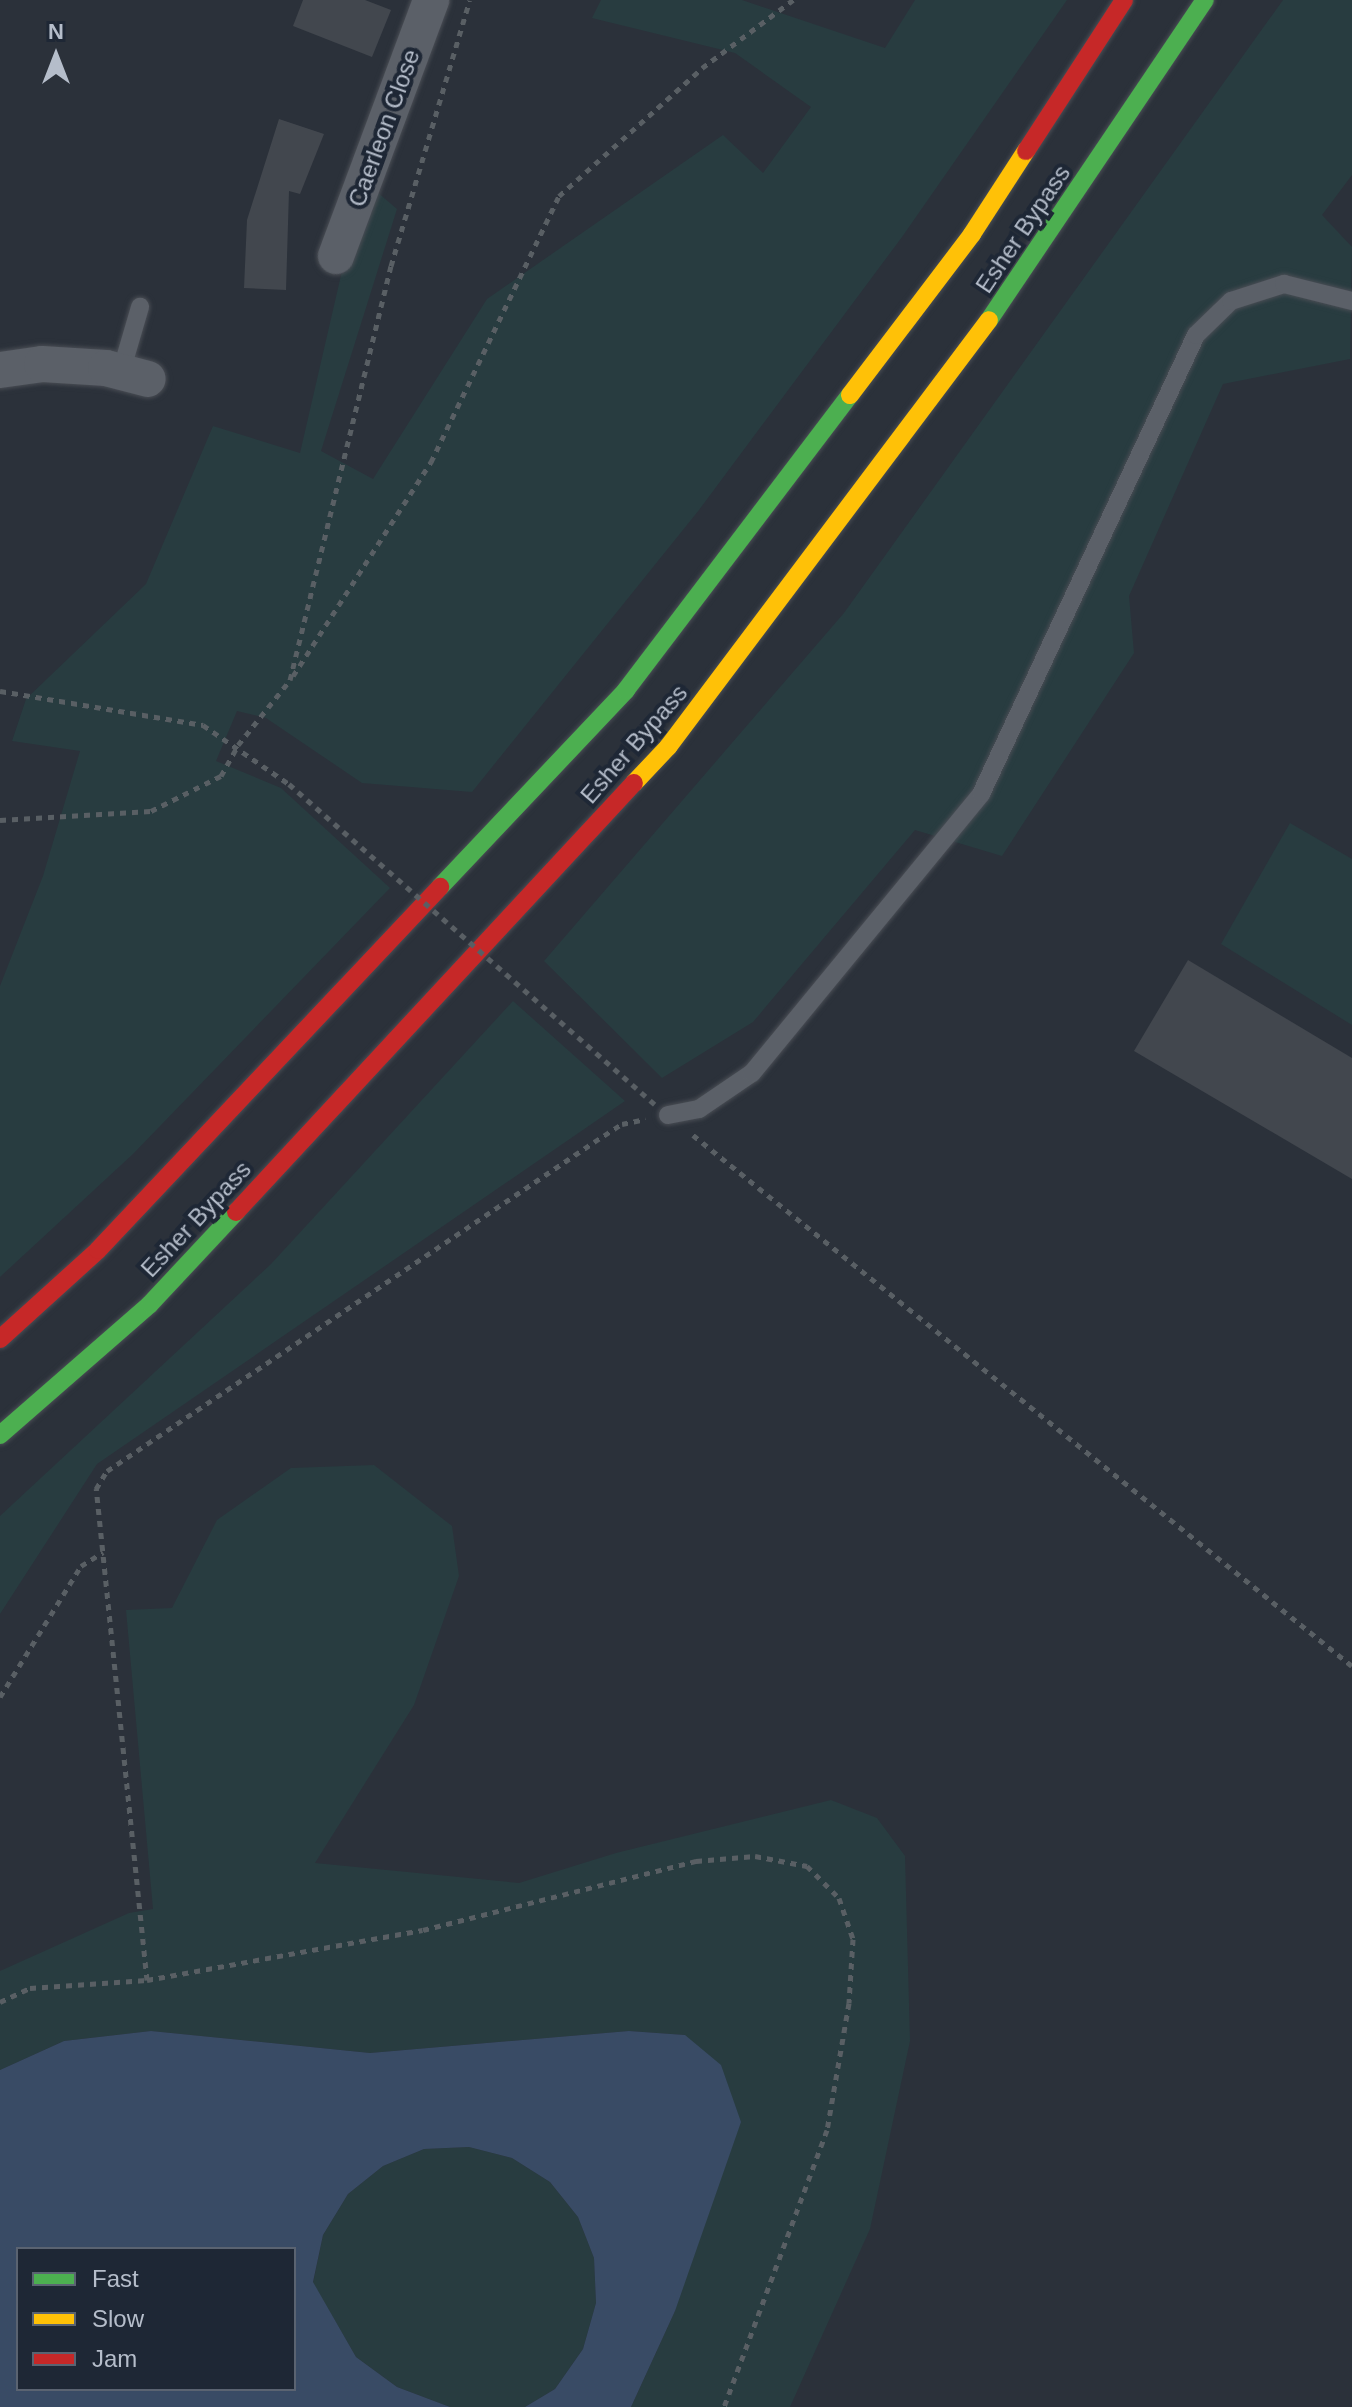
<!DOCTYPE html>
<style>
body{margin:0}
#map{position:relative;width:1352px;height:2407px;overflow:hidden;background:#2b313a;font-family:Arial,sans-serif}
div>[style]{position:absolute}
.green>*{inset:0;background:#283c40}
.water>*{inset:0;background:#394b65}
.building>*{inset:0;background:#42474e}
.path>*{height:5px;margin-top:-2.5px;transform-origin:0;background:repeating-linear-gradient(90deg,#595f64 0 6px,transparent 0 12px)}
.roads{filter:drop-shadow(0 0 2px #494d54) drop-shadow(0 0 2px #494d54)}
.lane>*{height:18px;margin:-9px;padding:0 9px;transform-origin:9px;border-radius:9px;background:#5b6068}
.street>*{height:36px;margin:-18px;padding:0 18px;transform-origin:18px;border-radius:18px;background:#5b6068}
.fast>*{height:18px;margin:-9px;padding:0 9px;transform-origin:9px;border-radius:9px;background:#4caf50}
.slow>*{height:18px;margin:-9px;padding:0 9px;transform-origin:9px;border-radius:9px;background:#ffc107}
.jam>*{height:18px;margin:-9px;padding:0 9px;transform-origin:9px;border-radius:9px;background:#c62828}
.path-bridge>*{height:5px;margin-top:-2.5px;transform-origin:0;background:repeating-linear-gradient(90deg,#595f64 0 6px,transparent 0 12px)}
span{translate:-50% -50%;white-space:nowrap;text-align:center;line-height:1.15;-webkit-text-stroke:8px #1e2735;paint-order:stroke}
.street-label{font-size:24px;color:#b5bdca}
.legend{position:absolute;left:16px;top:2247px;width:280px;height:144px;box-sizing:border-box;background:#1e2735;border:2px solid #5a6371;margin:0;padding:10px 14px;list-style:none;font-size:24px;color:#b5bdca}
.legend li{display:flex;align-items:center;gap:16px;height:40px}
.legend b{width:40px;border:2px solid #5a6371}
.north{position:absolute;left:16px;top:16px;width:80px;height:80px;-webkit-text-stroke:6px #1e2735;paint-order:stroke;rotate:0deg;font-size:22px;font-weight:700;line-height:32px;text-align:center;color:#b5bdca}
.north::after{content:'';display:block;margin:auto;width:28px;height:36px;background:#b5bdca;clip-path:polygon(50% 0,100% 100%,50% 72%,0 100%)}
</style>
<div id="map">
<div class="green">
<div style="clip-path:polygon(601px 0,742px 0,885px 48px,915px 0,1067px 0,902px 237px,699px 510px,472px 792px,362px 783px,266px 718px,237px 711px,216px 761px,281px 788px,390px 888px,133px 1154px,0 1277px,0 986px,43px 876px,80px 751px,12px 741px,26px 699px,146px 584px,213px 426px,300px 453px,363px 180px,397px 209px,321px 451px,373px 479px,487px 299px,723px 135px,763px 173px,811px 107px,735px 53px,592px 18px)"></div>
<div style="clip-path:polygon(1283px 0,1352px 0,1352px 175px,1322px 215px,1352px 247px,1350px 359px,1223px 384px,1129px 596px,1134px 653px,1002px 856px,915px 830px,753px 1022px,662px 1078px,544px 961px,844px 613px)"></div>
<div style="clip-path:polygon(1290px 823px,1352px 859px,1352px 1025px,1221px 944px)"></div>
<div style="clip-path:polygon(513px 1001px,625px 1101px,97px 1464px,0 1614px,0 1516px,271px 1264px)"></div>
<div style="clip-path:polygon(374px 1465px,452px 1526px,459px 1576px,414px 1705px,315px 1863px,519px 1883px,616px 1853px,831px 1800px,877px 1818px,905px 1856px,910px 2041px,870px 2229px,790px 2407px,631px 2407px,675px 2311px,685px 2035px,629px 2031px,370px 2053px,151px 2031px,64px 2041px,0 2070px,0 1971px,129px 1913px,153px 1909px,126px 1610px,172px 1608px,217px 1520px,291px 1468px)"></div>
<div style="clip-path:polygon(469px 2147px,512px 2158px,550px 2182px,578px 2217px,594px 2258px,596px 2303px,583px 2349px,555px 2389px,525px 2407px,450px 2407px,397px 2387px,356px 2357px,313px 2283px,323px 2235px,348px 2194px,383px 2166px,424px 2149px)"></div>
</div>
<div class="water">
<div style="clip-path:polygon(evenodd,151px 2031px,370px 2053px,629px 2031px,685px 2035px,721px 2065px,741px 2122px,675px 2311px,631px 2407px,525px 2407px,555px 2389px,583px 2349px,596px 2303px,594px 2258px,578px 2217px,550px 2182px,512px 2158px,469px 2147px,424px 2149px,383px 2166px,348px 2194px,323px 2235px,313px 2282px,356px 2357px,397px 2387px,450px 2407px,0 2407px,0 2070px,64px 2041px,151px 2031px,18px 2249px,294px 2249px,294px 2389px,18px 2389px,18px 2249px)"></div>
</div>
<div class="building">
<div style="clip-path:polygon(303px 0,365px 0,391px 10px,372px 57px,293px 26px)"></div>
<div style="clip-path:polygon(279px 119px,324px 134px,300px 194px,289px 191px,286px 290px,244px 288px,247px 220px)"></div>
<div style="clip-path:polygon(1188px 960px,1352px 1058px,1352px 1179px,1134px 1051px)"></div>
</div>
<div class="path">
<div style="left:293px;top:676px;width:255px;rotate:-57.2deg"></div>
<div style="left:431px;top:462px;width:295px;rotate:-64.3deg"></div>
<div style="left:559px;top:196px;width:192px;rotate:-41.8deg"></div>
<div style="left:702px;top:68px;width:114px;rotate:-36.8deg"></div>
<div style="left:0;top:691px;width:206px;rotate:9.5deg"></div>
<div style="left:203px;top:725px;width:104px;rotate:34.5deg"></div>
<div style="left:0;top:820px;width:151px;rotate:-3.4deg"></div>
<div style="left:151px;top:811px;width:78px;rotate:-26.6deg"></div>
<div style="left:221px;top:776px;width:35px;rotate:-61deg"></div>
<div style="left:238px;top:745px;width:83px;rotate:-51.3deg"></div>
<div style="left:290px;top:680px;width:426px;rotate:-76.3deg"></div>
<div style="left:391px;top:266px;width:277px;rotate:-73.5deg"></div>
<div style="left:693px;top:1135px;width:846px;rotate:38.86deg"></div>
<div style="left:0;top:1697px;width:154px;rotate:-58.3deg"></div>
<div style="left:81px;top:1566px;width:26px;rotate:-32deg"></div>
<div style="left:147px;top:1980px;width:494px;rotate:-95.9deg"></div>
<div style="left:96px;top:1489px;width:21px;rotate:-59deg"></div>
<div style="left:107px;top:1471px;width:588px;rotate:-34.04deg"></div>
<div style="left:594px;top:1142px;width:33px;rotate:-33deg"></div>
<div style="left:622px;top:1124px;width:24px;rotate:-12deg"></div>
<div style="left:0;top:2002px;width:33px;rotate:-25deg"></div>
<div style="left:30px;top:1988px;width:117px;rotate:-3.9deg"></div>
<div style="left:147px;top:1980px;width:280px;rotate:-10.3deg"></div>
<div style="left:423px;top:1930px;width:282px;rotate:-14.2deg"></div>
<div style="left:696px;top:1861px;width:59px;rotate:-4.8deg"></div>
<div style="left:755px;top:1856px;width:53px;rotate:10.9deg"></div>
<div style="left:807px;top:1866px;width:45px;rotate:45deg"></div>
<div style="left:839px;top:1898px;width:43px;rotate:71.1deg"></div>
<div style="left:853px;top:1939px;width:64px;rotate:93.6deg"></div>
<div style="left:849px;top:2003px;width:129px;rotate:99.8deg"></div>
<div style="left:827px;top:2130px;width:296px;rotate:110.4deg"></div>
</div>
<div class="roads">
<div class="lane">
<div style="left:121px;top:372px;width:68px;rotate:-73.7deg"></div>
<div style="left:668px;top:1115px;width:32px;rotate:-11deg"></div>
<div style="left:699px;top:1109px;width:64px;rotate:-34.2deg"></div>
<div style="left:752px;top:1073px;width:361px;rotate:-50.6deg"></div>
<div style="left:981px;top:794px;width:507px;rotate:-64.9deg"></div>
<div style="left:1196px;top:335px;width:49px;rotate:-44.2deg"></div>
<div style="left:1231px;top:301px;width:56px;rotate:-17.8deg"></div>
<div style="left:1284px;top:284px;width:70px;rotate:14deg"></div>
</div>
<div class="street">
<div style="left:336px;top:256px;width:273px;rotate:-69.6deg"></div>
<div style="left:0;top:370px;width:42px;rotate:-8.1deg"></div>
<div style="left:42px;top:364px;width:64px;rotate:3.6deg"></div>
<div style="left:106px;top:368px;width:43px;rotate:14.7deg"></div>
</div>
<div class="fast">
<div style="left:989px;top:320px;width:386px;rotate:-56deg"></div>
<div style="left:440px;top:887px;width:271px;rotate:-46.6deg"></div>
<div style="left:626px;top:690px;width:370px;rotate:-52.8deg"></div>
<div style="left:0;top:1435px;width:199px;rotate:-41.1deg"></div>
<div style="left:150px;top:1304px;width:126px;rotate:-46.9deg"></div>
</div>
<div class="slow">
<div style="left:850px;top:395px;width:202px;rotate:-52.8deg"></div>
<div style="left:972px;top:234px;width:99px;rotate:-57deg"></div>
<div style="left:634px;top:783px;width:50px;rotate:-46.6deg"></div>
<div style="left:668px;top:747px;width:534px;rotate:-53.07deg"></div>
</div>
<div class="jam">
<div style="left:1026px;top:151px;width:180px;rotate:-57deg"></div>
<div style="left:236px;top:1212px;width:585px;rotate:-47.15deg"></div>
<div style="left:0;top:1339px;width:132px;rotate:-42.2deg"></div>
<div style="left:98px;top:1250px;width:499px;rotate:-46.7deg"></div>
</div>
</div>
<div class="path-bridge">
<div style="left:289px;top:784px;width:490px;rotate:41.2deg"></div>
</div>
<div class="street-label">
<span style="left:384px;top:128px;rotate:-70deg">Caerleon Close</span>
<span style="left:1023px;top:229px;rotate:-56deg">Esher Bypass</span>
<span style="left:634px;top:744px;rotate:-49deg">Esher Bypass</span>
<span style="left:196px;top:1219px;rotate:-47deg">Esher Bypass</span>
</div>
<ul class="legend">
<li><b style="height:10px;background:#4caf50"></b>Fast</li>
<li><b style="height:10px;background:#ffc107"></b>Slow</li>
<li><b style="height:10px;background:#c62828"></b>Jam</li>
</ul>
<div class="north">N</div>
</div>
